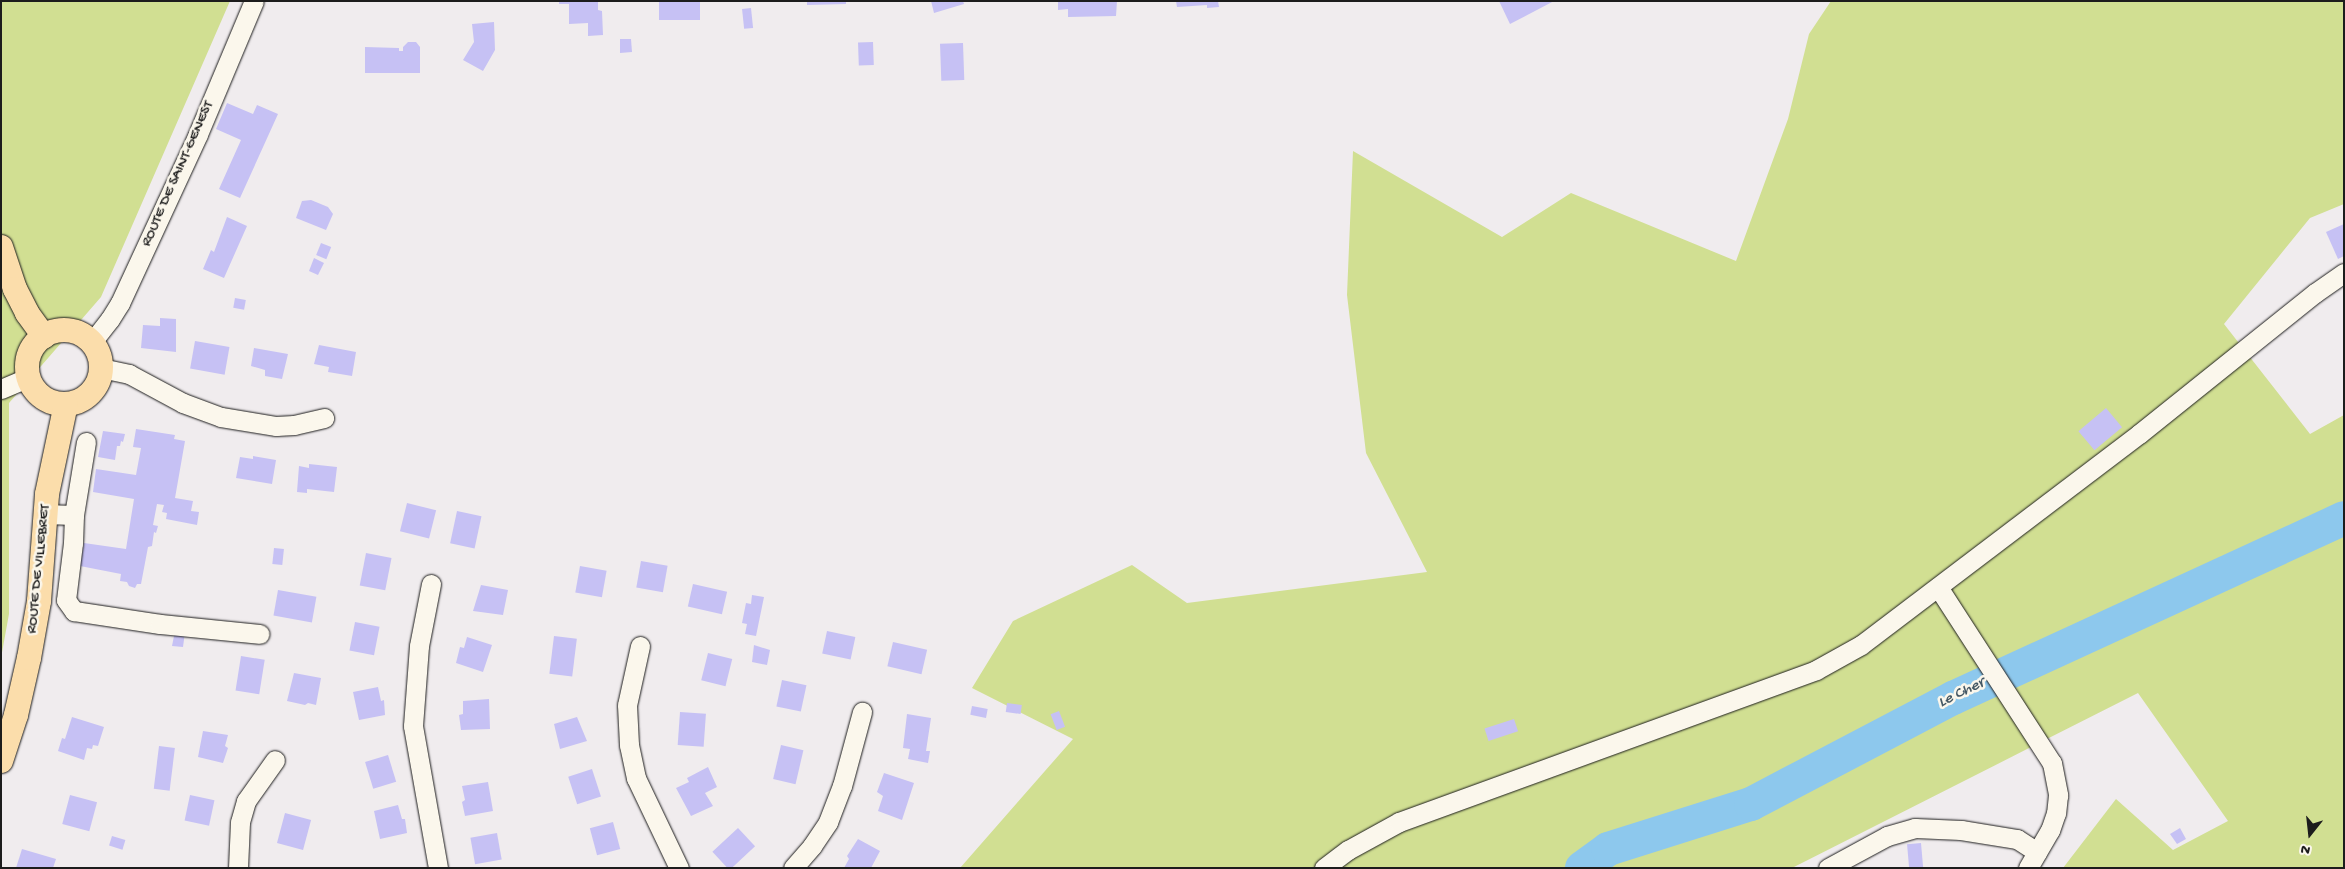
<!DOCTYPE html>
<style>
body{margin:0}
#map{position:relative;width:2345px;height:869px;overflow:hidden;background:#f0ecee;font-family:"Gochi Hand",sans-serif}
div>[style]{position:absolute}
.green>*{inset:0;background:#d1df92}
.river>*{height:34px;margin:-17px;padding:0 17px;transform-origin:17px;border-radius:17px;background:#8dc8ed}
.building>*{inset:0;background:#c6c1f4;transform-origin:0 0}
.roads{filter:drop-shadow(0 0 1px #1c1c1c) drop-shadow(0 0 1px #1c1c1c)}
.minor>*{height:19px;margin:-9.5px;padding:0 9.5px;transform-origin:9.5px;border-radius:9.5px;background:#fbf7ec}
.major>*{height:24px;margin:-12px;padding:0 12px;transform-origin:12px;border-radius:12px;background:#fbddab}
.major>.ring{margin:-12px;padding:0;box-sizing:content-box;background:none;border:24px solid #fbddab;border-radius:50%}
span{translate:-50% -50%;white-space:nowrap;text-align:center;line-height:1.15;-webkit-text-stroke:5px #fbf7ec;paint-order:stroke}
.street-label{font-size:15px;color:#1c1c1c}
.water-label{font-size:16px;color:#445865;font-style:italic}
.frame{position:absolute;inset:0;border:2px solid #1c1c1c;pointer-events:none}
.north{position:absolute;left:2285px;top:809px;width:50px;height:50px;-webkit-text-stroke:4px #fbf7ec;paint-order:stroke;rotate:196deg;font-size:14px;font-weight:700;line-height:20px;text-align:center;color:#1c1c1c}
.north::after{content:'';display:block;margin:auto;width:18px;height:22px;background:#1c1c1c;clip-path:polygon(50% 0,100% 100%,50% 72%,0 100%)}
</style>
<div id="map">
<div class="green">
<div style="clip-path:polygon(1px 1px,230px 1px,101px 297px,9px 403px,9px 614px,1px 658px)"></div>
<div style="clip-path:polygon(1831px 1px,2344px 1px,2344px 204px,2310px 218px,2224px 324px,2310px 434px,2344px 415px,2344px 868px,2063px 868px,2116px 799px,2173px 850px,2228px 821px,2138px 693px,1792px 868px,960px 868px,1073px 739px,972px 688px,1013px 621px,1132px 565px,1187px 603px,1427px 572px,1366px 453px,1347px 295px,1353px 151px,1502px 237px,1571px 193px,1736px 261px,1788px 119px,1809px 34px)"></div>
</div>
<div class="river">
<div style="left:1582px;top:868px;width:32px;rotate:-36deg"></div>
<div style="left:1608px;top:849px;width:150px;rotate:-17.5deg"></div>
<div style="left:1751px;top:804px;width:228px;rotate:-27.7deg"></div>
<div style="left:1953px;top:698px;width:430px;rotate:-24.7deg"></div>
</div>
<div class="building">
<div style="clip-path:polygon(559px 1px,598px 1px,598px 10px,602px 11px,603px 35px,588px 36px,588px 23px,569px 24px,569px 4px,559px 4px)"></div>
<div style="left:659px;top:1px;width:41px;height:19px"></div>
<div style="clip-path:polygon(807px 1px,846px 1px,846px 4px,807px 5px)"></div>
<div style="clip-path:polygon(931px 1px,963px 1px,964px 4px,934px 13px)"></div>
<div style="clip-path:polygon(1058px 1px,1117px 1px,1116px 16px,1068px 17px,1068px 9px,1058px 10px)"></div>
<div style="clip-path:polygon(1176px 1px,1218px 1px,1219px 7px,1207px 8px,1207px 5px,1177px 7px)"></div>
<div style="clip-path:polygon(1499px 1px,1554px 1px,1510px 24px)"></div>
<div style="left:751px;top:8px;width:20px;height:9px;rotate:84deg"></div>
<div style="clip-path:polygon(494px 22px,495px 50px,483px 71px,463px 60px,474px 42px,472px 24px)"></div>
<div style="clip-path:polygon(620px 39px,631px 39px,632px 52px,620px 53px)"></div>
<div style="clip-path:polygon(408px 42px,416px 42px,420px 47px,420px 73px,365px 73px,365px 47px,399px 48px,399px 51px,403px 51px,403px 47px)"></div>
<div style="left:873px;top:42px;width:23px;height:15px;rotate:88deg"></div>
<div style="left:963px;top:43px;width:37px;height:23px;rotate:88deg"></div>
<div style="clip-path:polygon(227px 103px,253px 114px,257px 105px,278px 114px,240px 198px,219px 189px,241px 140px,216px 129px)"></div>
<div style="clip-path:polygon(311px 200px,328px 207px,333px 214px,326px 230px,296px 218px,302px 201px)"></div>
<div style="clip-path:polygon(227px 217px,247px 226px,224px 278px,203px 269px,211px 250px,214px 252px)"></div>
<div style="clip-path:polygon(2344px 224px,2344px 256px,2338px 259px,2326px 232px)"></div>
<div style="left:321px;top:243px;width:11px;height:13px;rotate:22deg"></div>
<div style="clip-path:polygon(314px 258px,324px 263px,318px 275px,309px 271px)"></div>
<div style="left:235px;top:298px;width:11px;height:10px;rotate:10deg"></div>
<div style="clip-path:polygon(160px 318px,176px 319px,176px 352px,141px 348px,143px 325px,160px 326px)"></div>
<div style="left:195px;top:341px;width:35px;height:28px;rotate:10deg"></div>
<div style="clip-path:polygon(319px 345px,356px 352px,352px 376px,328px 372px,329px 367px,314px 364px)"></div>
<div style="clip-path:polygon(254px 348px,288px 354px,282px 379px,265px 376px,265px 370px,251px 366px)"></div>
<div style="left:2106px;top:408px;width:25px;height:36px;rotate:50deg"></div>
<div style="clip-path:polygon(136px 429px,175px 435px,174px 439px,185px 441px,175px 498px,193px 501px,191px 511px,199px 512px,197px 525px,166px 519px,167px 513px,162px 512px,164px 505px,157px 504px,153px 525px,158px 526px,156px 533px,154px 532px,152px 546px,148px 547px,141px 584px,137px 584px,135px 588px,129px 586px,127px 582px,120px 581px,121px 574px,80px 566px,84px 543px,126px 549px,134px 499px,93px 492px,96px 469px,136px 475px,141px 448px,133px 447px)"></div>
<div style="clip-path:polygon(103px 431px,125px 434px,123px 442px,121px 441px,120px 446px,117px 446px,115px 460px,98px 457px)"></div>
<div style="clip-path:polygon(253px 456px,276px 460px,272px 484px,236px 478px,240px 457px,253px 459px)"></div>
<div style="clip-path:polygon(309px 464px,337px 467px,334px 492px,307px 489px,307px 493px,297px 492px,299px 466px,309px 468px)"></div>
<div style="left:407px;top:503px;width:30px;height:29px;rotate:14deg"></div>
<div style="left:457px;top:511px;width:25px;height:33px;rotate:12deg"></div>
<div style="left:274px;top:548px;width:10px;height:16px;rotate:6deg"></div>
<div style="left:366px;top:553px;width:26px;height:33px;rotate:11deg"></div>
<div style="left:641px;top:561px;width:27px;height:27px;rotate:10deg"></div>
<div style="left:580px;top:566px;width:27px;height:27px;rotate:10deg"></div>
<div style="left:693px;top:584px;width:35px;height:23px;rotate:13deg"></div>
<div style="clip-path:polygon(481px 585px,508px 590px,503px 615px,473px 611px)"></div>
<div style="left:278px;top:590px;width:39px;height:26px;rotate:10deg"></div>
<div style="clip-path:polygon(752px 595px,764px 597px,756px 636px,745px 634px,747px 624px,742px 623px,746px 603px,751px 604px)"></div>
<div style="left:355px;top:622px;width:25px;height:29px;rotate:11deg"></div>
<div style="clip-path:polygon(175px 631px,185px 632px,183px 647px,172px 646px)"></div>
<div style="left:827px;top:631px;width:29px;height:23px;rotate:12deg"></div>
<div style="left:554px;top:636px;width:23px;height:38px;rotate:7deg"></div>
<div style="clip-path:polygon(467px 637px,492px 645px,483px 672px,456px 663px,460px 647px,464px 648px)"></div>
<div style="left:893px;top:642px;width:35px;height:25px;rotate:13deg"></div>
<div style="clip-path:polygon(754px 645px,770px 650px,767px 665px,752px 662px)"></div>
<div style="left:708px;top:653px;width:25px;height:28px;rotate:14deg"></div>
<div style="left:241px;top:656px;width:24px;height:35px;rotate:9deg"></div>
<div style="clip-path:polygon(294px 673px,321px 678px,316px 705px,308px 703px,305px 705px,287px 701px)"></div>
<div style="left:782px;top:680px;width:25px;height:27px;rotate:12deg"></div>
<div style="clip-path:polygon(378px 687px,381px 701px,384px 700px,385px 715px,359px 720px,353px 692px)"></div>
<div style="clip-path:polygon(489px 699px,490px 729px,461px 730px,459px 715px,463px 714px,463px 701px)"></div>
<div style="left:1007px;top:703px;width:15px;height:9px;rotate:8deg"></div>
<div style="left:972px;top:706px;width:16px;height:9px;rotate:11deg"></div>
<div style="left:1059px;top:711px;width:17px;height:9px;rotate:69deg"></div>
<div style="left:680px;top:712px;width:26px;height:33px;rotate:4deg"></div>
<div style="clip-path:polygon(907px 714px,931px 718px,926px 751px,930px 751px,928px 763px,908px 759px,910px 749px,903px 748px)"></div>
<div style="clip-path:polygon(72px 717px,104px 727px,98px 746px,93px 745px,92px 749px,87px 748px,84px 760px,58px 751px,62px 738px,65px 739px)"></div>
<div style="clip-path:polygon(577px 717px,587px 741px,560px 749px,554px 724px)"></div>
<div style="left:1514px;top:719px;width:13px;height:31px;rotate:72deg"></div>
<div style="clip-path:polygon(203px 731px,228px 735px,225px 746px,228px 748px,223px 763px,198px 757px)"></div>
<div style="left:781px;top:745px;width:23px;height:35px;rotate:13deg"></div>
<div style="left:159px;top:746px;width:16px;height:43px;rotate:7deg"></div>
<div style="left:388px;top:755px;width:28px;height:24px;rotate:73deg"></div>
<div style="clip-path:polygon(708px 767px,717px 787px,705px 793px,713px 806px,691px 816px,676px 788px,689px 782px,687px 778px)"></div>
<div style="left:592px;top:769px;width:29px;height:25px;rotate:72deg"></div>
<div style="clip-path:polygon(884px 773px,914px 783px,902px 820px,878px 811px,883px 796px,877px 792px)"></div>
<div style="clip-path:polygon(488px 782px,493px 811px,465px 816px,462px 802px,465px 800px,462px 786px)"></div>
<div style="left:70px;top:795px;width:28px;height:30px;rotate:15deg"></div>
<div style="left:190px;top:795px;width:25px;height:26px;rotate:12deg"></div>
<div style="clip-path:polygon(398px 805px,402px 819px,405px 819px,407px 833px,380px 839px,374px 811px)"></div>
<div style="left:285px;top:813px;width:27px;height:31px;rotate:15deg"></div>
<div style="left:613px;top:822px;width:28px;height:24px;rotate:75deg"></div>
<div style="left:738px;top:828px;width:25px;height:35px;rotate:47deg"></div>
<div style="clip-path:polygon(2180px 828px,2186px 839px,2177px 844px,2170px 834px)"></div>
<div style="left:497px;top:833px;width:27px;height:27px;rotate:80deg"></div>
<div style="left:112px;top:836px;width:14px;height:10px;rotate:17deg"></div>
<div style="clip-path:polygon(858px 839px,880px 851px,871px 868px,844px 868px,849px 859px,847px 856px)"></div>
<div style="left:1921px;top:843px;width:25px;height:14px;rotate:85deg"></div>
<div style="clip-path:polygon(22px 849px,56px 859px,53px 868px,16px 868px)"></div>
</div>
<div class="roads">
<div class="minor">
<div style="left:92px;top:342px;width:29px;rotate:-52deg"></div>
<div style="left:110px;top:319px;width:19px;rotate:-58deg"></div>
<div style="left:120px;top:303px;width:186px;rotate:-65.2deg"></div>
<div style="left:198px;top:134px;width:144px;rotate:-67.2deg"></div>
<div style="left:101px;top:368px;width:29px;rotate:12deg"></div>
<div style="left:129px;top:374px;width:61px;rotate:28.2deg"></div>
<div style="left:183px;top:403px;width:40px;rotate:20.2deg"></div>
<div style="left:221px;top:417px;width:56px;rotate:9.3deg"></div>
<div style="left:276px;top:426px;width:18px;rotate:-3deg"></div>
<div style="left:294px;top:425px;width:31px;rotate:-13deg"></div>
<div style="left:1px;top:389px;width:30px;rotate:-23deg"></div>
<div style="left:44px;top:514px;width:30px;rotate:2deg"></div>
<div style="left:74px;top:515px;width:28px;rotate:92deg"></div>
<div style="left:73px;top:543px;width:57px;rotate:97deg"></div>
<div style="left:66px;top:600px;width:14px;rotate:54deg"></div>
<div style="left:74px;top:611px;width:87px;rotate:8.6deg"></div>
<div style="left:160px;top:624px;width:100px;rotate:5.7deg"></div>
<div style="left:74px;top:515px;width:74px;rotate:-80.7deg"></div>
<div style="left:431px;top:584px;width:63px;rotate:101deg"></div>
<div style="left:419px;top:646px;width:80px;rotate:94.3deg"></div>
<div style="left:413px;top:726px;width:144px;rotate:80deg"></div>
<div style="left:1938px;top:587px;width:210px;rotate:57.1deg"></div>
<div style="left:2052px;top:763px;width:33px;rotate:79deg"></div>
<div style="left:2058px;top:795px;width:18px;rotate:96deg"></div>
<div style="left:2056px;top:813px;width:18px;rotate:109deg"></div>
<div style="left:2050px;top:830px;width:44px;rotate:120.1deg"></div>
<div style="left:640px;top:646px;width:60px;rotate:102.4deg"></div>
<div style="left:627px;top:705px;width:40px;rotate:87.1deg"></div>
<div style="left:629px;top:745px;width:34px;rotate:78deg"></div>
<div style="left:636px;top:778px;width:100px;rotate:64.5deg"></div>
<div style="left:238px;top:868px;width:46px;rotate:-87.5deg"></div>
<div style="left:240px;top:822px;width:22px;rotate:-74deg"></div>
<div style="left:246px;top:801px;width:50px;rotate:-54.7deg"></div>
<div style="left:793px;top:868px;width:29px;rotate:-49deg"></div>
<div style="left:812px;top:846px;width:29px;rotate:-56deg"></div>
<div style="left:828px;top:822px;width:39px;rotate:-69deg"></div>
<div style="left:842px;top:786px;width:77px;rotate:-74.9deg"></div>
<div style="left:1324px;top:868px;width:30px;rotate:-37deg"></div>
<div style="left:1348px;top:850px;width:58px;rotate:-28.8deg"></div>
<div style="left:1399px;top:822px;width:444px;rotate:-20deg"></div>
<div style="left:1816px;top:670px;width:51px;rotate:-29.1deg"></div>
<div style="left:1861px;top:645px;width:349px;rotate:-37.2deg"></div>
<div style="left:2139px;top:434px;width:226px;rotate:-38.7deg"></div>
<div style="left:2315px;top:293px;width:35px;rotate:-35deg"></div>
<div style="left:1828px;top:868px;width:67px;rotate:-28.5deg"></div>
<div style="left:1887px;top:836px;width:29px;rotate:-16deg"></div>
<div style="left:1915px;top:828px;width:46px;rotate:2.5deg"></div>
<div style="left:1961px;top:830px;width:57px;rotate:9.1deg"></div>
<div style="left:2017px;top:839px;width:24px;rotate:33deg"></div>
</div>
<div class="major">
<div style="left:1px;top:247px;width:44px;rotate:71.6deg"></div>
<div style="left:15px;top:289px;width:27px;rotate:63deg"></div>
<div style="left:27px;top:313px;width:29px;rotate:54deg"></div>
<div class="ring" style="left:27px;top:330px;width:50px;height:50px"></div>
<div style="left:1px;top:761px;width:48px;rotate:-71.9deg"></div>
<div style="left:16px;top:715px;width:58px;rotate:-77.2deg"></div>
<div style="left:29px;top:658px;width:58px;rotate:-80deg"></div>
<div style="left:39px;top:601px;width:107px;rotate:-85.7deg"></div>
<div style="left:47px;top:494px;width:92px;rotate:-78.1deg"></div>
</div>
</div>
<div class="street-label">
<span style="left:178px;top:174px;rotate:-66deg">ROUTE DE SAINT-GENEST</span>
<span style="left:39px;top:569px;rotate:-84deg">ROUTE DE VILLEBRET</span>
</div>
<div class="water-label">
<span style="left:1962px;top:694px;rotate:-26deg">Le Cher</span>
</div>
<div class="frame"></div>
<div class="north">N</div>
</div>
